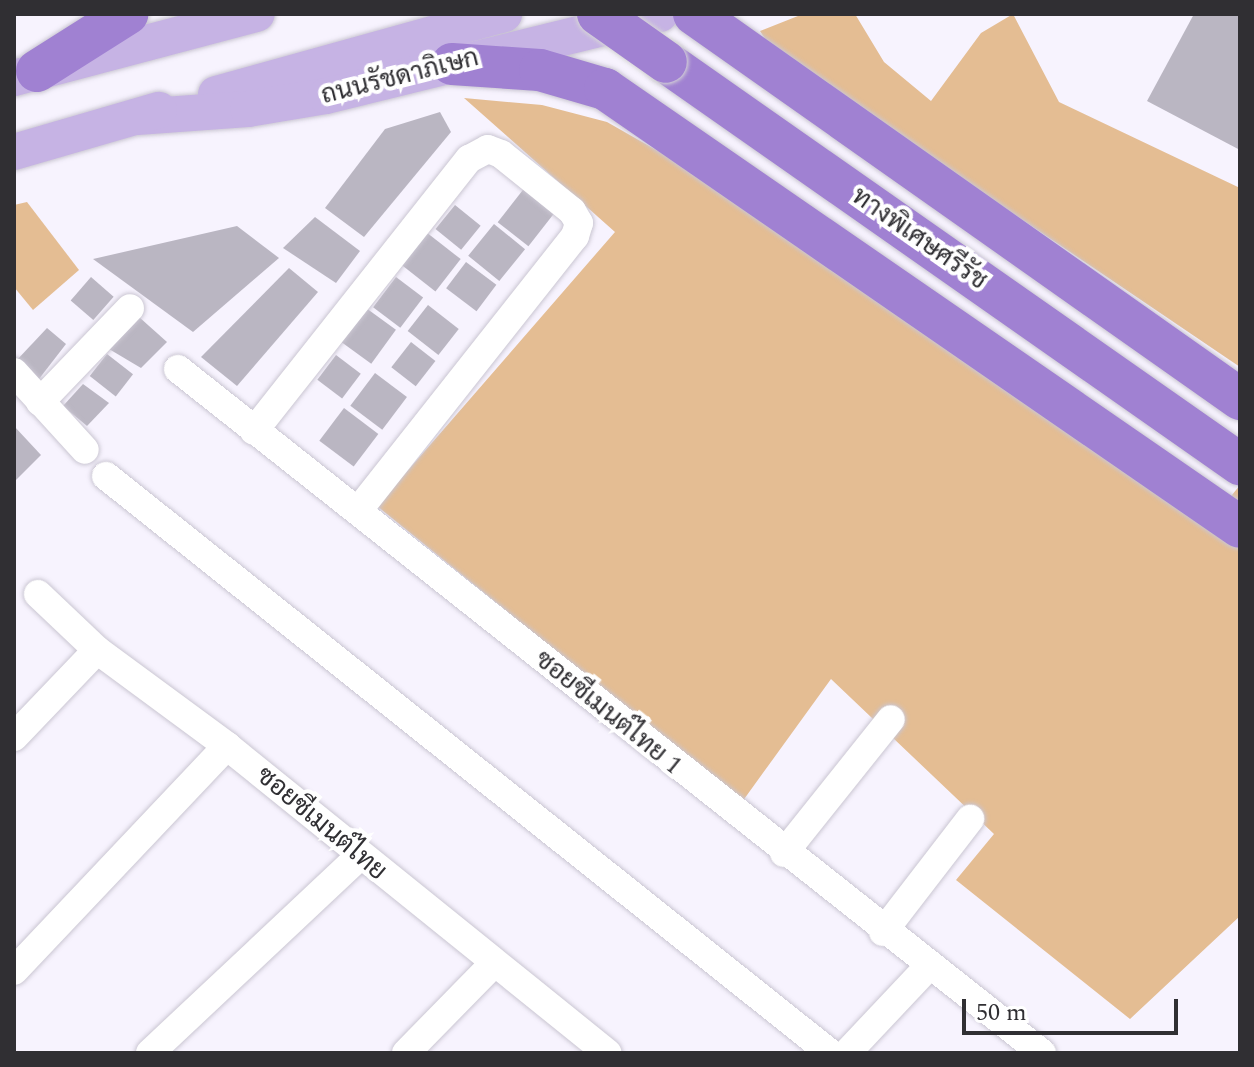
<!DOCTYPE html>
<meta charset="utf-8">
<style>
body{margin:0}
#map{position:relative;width:1254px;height:1067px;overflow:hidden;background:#f7f3fe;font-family:Spectral,Sarabun,serif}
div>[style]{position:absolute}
.green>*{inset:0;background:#e4bd93}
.building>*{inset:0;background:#bab6c2;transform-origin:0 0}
.roads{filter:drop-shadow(0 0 2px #cac6d2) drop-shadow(0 0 2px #cac6d2)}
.minor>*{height:28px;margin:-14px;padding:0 14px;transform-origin:14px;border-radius:14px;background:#fff}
.major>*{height:36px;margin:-18px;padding:0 18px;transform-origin:18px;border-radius:18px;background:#c6b3e4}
.highway>*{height:42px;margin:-21px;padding:0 21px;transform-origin:21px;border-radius:21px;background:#a081d2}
.bridges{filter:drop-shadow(0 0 2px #d6d5d6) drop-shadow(0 0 2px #d6d5d6)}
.highway-bridge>*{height:42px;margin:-21px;padding:0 21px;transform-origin:21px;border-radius:21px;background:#a081d2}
span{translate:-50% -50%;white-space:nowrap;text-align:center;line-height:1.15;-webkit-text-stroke:8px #fff;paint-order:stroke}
.street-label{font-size:26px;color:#302f33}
.frame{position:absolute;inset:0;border:16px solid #302f33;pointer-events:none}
.scale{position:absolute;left:962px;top:999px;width:216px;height:36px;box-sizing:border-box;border:4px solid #302f33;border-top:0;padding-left:10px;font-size:24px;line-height:28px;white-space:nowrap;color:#302f33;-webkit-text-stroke:6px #fff;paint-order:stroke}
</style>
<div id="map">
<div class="green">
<div style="clip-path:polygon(803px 14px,855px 14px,884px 62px,931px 101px,981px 33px,1013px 14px,1059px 102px,1240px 188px,1240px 367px,773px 51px,760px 31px)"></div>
<div style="clip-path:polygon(464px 98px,542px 105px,607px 122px,716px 184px,1208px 525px,1240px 485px,1240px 916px,1130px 1019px,956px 880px,994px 834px,831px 679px,742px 802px,377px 506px,615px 232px)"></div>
<div style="clip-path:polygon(27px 202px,79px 270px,33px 310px,14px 287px,14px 205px)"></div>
</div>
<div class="building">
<div style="clip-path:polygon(1194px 14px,1240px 14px,1240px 150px,1147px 101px)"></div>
<div style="clip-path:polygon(440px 112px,451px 132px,364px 237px,325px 208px,385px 129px)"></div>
<div style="left:526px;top:186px;width:39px;height:46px;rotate:38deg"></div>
<div style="left:455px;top:205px;width:33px;height:31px;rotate:39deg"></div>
<div style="clip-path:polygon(315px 217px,360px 251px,336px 283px,283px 248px)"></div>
<div style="left:494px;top:224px;width:40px;height:41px;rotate:39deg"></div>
<div style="clip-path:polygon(237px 226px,279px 258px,193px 332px,93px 259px)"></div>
<div style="left:426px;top:232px;width:44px;height:41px;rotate:38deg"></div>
<div style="left:466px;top:262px;width:38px;height:33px;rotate:37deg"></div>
<div style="clip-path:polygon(289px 268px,318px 292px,237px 386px,201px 357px)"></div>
<div style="left:91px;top:277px;width:30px;height:31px;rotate:41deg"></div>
<div style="left:396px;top:277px;width:34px;height:38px;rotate:37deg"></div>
<div style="left:428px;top:305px;width:39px;height:33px;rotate:38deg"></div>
<div style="left:366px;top:308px;width:37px;height:42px;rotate:36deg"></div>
<div style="clip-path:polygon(139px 317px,167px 342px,141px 368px,109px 349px)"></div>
<div style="clip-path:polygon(47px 328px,66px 344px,39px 379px,16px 361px)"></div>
<div style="left:411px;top:342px;width:31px;height:32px;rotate:38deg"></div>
<div style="left:107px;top:354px;width:33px;height:28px;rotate:38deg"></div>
<div style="left:336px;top:355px;width:31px;height:31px;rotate:37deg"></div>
<div style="left:375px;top:373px;width:40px;height:41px;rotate:37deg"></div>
<div style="clip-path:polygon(83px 384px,109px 403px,87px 426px,63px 406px)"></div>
<div style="left:344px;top:408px;width:43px;height:41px;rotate:37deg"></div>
<div style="clip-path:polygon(14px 426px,41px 455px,14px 482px)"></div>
</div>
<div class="roads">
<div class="minor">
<div style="left:178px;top:369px;width:1102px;rotate:38.37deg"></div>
<div style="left:14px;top:372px;width:105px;rotate:47.7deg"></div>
<div style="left:40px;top:402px;width:130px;rotate:-46.2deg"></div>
<div style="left:254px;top:431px;width:347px;rotate:-51.7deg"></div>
<div style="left:469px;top:159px;width:21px;rotate:-28deg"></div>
<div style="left:488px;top:149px;width:14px;rotate:21deg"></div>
<div style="left:501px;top:154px;width:91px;rotate:38.8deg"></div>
<div style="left:572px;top:211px;width:14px;rotate:60deg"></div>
<div style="left:579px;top:223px;width:14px;rotate:107deg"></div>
<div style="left:575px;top:236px;width:350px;rotate:128.3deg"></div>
<div style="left:106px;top:476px;width:926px;rotate:38.55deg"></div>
<div style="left:38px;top:594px;width:81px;rotate:43.5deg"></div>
<div style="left:97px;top:650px;width:162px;rotate:36.4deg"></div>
<div style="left:227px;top:746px;width:489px;rotate:38.9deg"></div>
<div style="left:14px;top:737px;width:120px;rotate:-46.3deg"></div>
<div style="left:784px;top:853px;width:171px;rotate:-51.4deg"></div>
<div style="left:883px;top:932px;width:143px;rotate:-52.4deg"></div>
<div style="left:14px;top:971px;width:310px;rotate:-46.6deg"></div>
<div style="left:150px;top:1053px;width:287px;rotate:-43.2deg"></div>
<div style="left:406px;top:1053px;width:126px;rotate:-45.6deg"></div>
<div style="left:847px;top:1053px;width:118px;rotate:-46.7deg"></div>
</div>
<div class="major">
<div style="left:14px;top:78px;width:251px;rotate:-14.8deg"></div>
<div style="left:216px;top:94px;width:299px;rotate:-15.5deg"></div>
<div style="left:137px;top:117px;width:111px;rotate:-4.1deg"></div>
<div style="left:248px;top:109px;width:79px;rotate:-9.5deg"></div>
<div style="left:326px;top:96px;width:344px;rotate:-13.8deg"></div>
<div style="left:14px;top:152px;width:151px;rotate:-16.2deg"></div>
</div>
<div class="highway">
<div style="left:694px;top:14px;width:668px;rotate:35.19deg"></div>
<div style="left:666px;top:62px;width:701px;rotate:35.01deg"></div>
<div style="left:452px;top:64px;width:88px;rotate:3.9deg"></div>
<div style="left:540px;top:70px;width:68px;rotate:16.3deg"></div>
<div style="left:605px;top:89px;width:771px;rotate:34.6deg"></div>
<div style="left:37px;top:71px;width:107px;rotate:-32.3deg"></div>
</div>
</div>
<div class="bridges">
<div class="highway-bridge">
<div style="left:598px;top:14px;width:83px;rotate:35.2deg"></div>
</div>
</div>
<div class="street-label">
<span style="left:400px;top:77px;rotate:-14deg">ถนนรัชดาภิเษก</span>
<span style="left:919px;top:239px;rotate:35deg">ทางพิเศษศรีรัช</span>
<span style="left:608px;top:713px;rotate:39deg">ซอยซีเมนต์ไทย 1</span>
<span style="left:321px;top:824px;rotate:40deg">ซอยซีเมนต์ไทย</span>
</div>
<div class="frame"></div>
<div class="scale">50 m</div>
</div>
